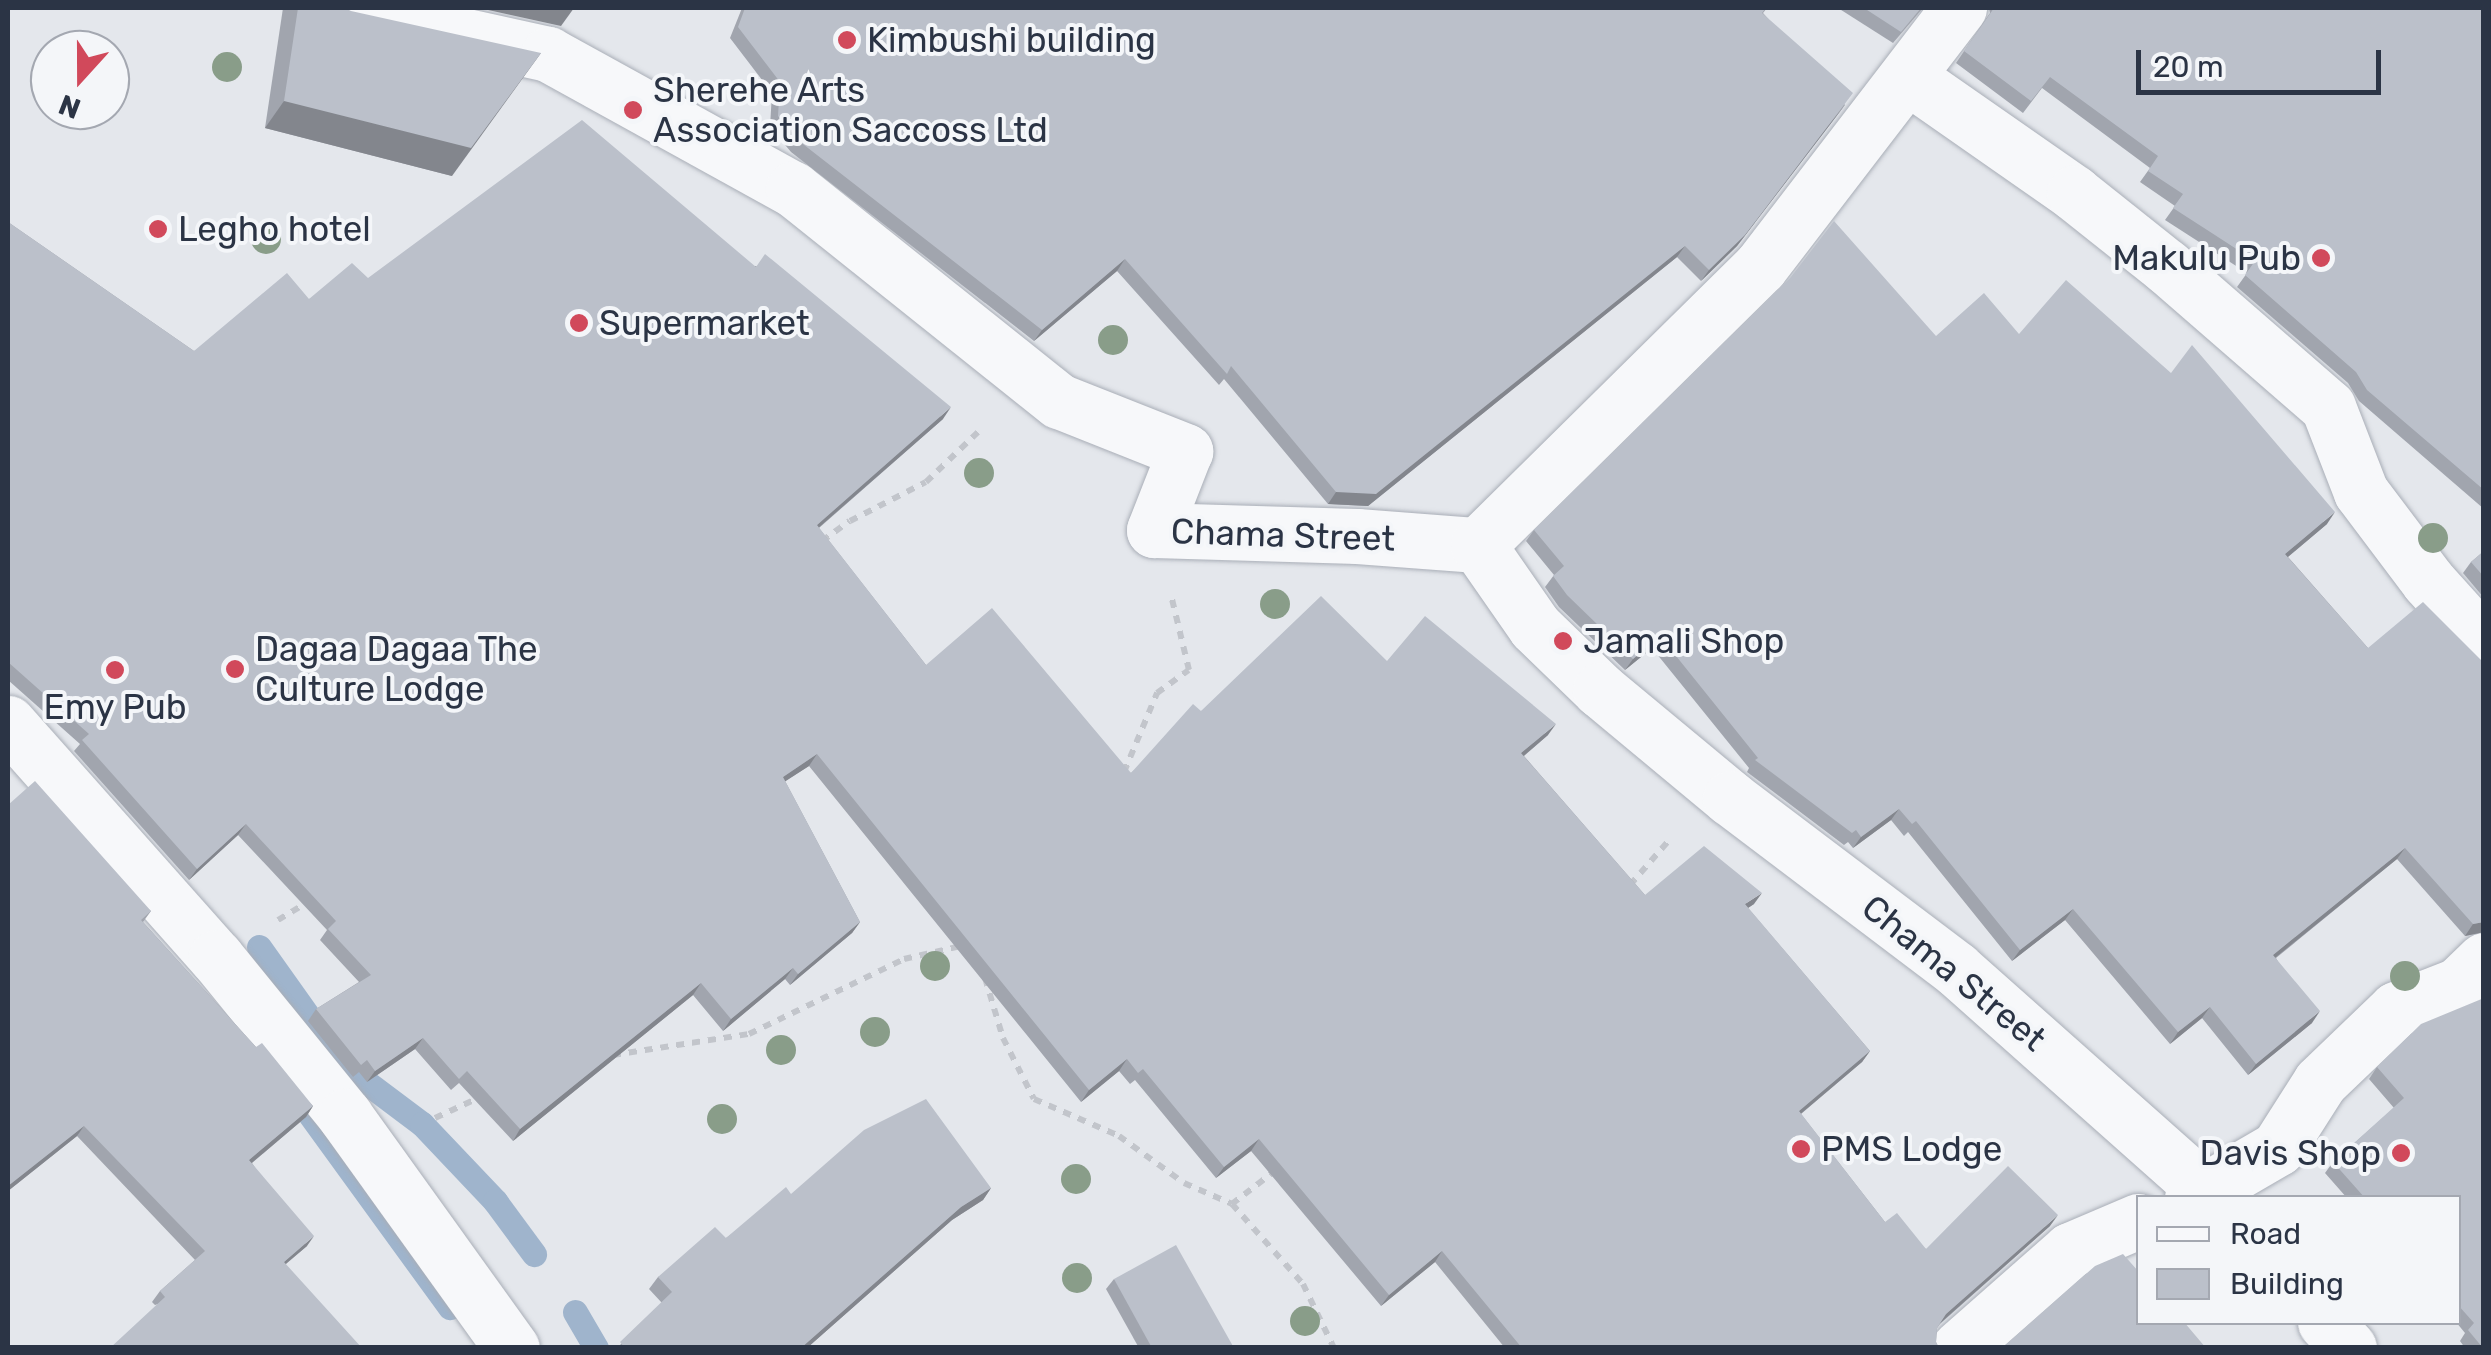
<!DOCTYPE html>
<style>
body{margin:0}
#map{position:relative;width:2491px;height:1355px;overflow:hidden;background:#e4e7ec;font-family:Rubik,sans-serif}
div>[style]{position:absolute}
.stream>*{height:25px;margin:-12.5px;padding:0 12.5px;transform-origin:12.5px;border-radius:12.5px;background:#9fb4cc}
.path>*{height:6px;margin-top:-3px;transform-origin:0;background:repeating-linear-gradient(90deg,#c2c5cb 0 8px,transparent 0 16px)}
.roads{filter:drop-shadow(0 0 2px #a9aeb7) drop-shadow(0 0 2px #a9aeb7)}
.minor>*{height:55px;margin:-27.5px;padding:0 27.5px;transform-origin:27.5px;border-radius:27.5px;background:#f7f8fa}
.trees>*{width:30px;height:30px;margin:-15px;border-radius:50%;background:#899d89}
.wall>*{inset:0;background:#a1a5ae}
.shaded-wall>*{inset:0;background:#83868d}
.building>*{inset:0;background:#bbc0ca}
.dots>*{width:28px;height:28px;translate:-50% -50%;box-sizing:border-box;border:5px solid #f4f6f9;border-radius:50%}
span{translate:-50% -50%;white-space:nowrap;text-align:center;line-height:1.15;-webkit-text-stroke:8px #f4f6f9;paint-order:stroke}
.poi-label{font-size:35px;color:#2b3445}
.left{translate:0 -50%;text-align:left}
.right{translate:-100% -50%;text-align:right}
.street-label{font-size:35px;color:#2b3445}
.frame{position:absolute;inset:0;border:10px solid #2b3445;pointer-events:none}
.legend{position:absolute;left:2136px;top:1195px;width:325px;height:130px;box-sizing:border-box;background:#f4f6f9;border:2px solid #a4a8b1;margin:0;padding:12px 18px;list-style:none;font-size:30px;color:#2b3445}
.legend li{display:flex;align-items:center;gap:20px;height:50px}
.legend b{width:50px;border:2px solid #a4a8b1}
.north{position:absolute;left:30px;top:30px;width:100px;height:100px;box-sizing:border-box;background:#f4f6f9;border:2px solid #a4a8b1;border-radius:50%;rotate:201deg;font-size:28px;font-weight:700;line-height:40px;text-align:center;color:#2b3445}
.north::after{content:'';display:block;margin:auto;width:35px;height:45px;background:#d1495b;clip-path:polygon(50% 0,100% 100%,50% 72%,0 100%)}
.scale{position:absolute;left:2136px;top:50px;width:245px;height:45px;box-sizing:border-box;border:5px solid #2b3445;border-top:0;padding-left:12px;font-size:30px;line-height:35px;white-space:nowrap;color:#2b3445;-webkit-text-stroke:8px #f4f6f9;paint-order:stroke}
</style>
<div id="map">
<div class="stream">
<div style="left:259px;top:947px;width:143px;rotate:54.6deg"></div>
<div style="left:342px;top:1064px;width:100px;rotate:36.9deg"></div>
<div style="left:422px;top:1124px;width:106px;rotate:46.5deg"></div>
<div style="left:495px;top:1201px;width:66px;rotate:53.7deg"></div>
<div style="left:303px;top:1105px;width:250px;rotate:54deg"></div>
<div style="left:575px;top:1312px;width:42px;rotate:59.7deg"></div>
</div>
<div class="path">
<div style="left:822px;top:541px;width:34px;rotate:-36deg"></div>
<div style="left:850px;top:521px;width:85px;rotate:-27.2deg"></div>
<div style="left:926px;top:482px;width:76px;rotate:-43.9deg"></div>
<div style="left:1124px;top:772px;width:86px;rotate:-67.3deg"></div>
<div style="left:1157px;top:693px;width:39px;rotate:-36deg"></div>
<div style="left:1189px;top:670px;width:73px;rotate:-103.5deg"></div>
<div style="left:1630px;top:885px;width:62px;rotate:-48.9deg"></div>
<div style="left:278px;top:920px;width:37px;rotate:-31deg"></div>
<div style="left:985px;top:978px;width:63px;rotate:73.3deg"></div>
<div style="left:1003px;top:1038px;width:68px;rotate:63.1deg"></div>
<div style="left:1034px;top:1099px;width:93px;rotate:23.5deg"></div>
<div style="left:1119px;top:1136px;width:80px;rotate:35.9deg"></div>
<div style="left:1184px;top:1183px;width:52px;rotate:23.6deg"></div>
<div style="left:613px;top:1055px;width:138px;rotate:-8.8deg"></div>
<div style="left:749px;top:1034px;width:172px;rotate:-25.8deg"></div>
<div style="left:904px;top:959px;width:58px;rotate:-12.8deg"></div>
<div style="left:435px;top:1118px;width:47px;rotate:-24.9deg"></div>
<div style="left:1276px;top:1170px;width:56px;rotate:142.3deg"></div>
<div style="left:1232px;top:1204px;width:107px;rotate:48.4deg"></div>
<div style="left:1303px;top:1284px;width:71px;rotate:64.2deg"></div>
</div>
<div class="roads">
<div class="minor">
<div style="left:339px;top:8px;width:214px;rotate:12.4deg"></div>
<div style="left:548px;top:54px;width:280px;rotate:28.9deg"></div>
<div style="left:793px;top:189px;width:340px;rotate:38.6deg"></div>
<div style="left:1059px;top:401px;width:136px;rotate:21.6deg"></div>
<div style="left:1185px;top:451px;width:85px;rotate:111.4deg"></div>
<div style="left:1154px;top:530px;width:203px;rotate:1.7deg"></div>
<div style="left:1357px;top:536px;width:121px;rotate:4.3deg"></div>
<div style="left:1478px;top:545px;width:100px;rotate:55.2deg"></div>
<div style="left:1535px;top:627px;width:91px;rotate:44.1deg"></div>
<div style="left:1600px;top:690px;width:169px;rotate:39.7deg"></div>
<div style="left:1730px;top:798px;width:283px;rotate:37.1deg"></div>
<div style="left:1956px;top:969px;width:345px;rotate:41.6deg"></div>
<div style="left:1908px;top:77px;width:203px;rotate:34.9deg"></div>
<div style="left:2074px;top:193px;width:119px;rotate:38.5deg"></div>
<div style="left:2167px;top:267px;width:213px;rotate:41deg"></div>
<div style="left:2328px;top:407px;width:91px;rotate:68.8deg"></div>
<div style="left:2361px;top:492px;width:111px;rotate:53deg"></div>
<div style="left:2428px;top:581px;width:84px;rotate:47.9deg"></div>
<div style="left:1478px;top:545px;width:396px;rotate:-44.6deg"></div>
<div style="left:1760px;top:267px;width:327px;rotate:-52.5deg"></div>
<div style="left:8px;top:723px;width:313px;rotate:48.4deg"></div>
<div style="left:216px;top:957px;width:205px;rotate:50.9deg"></div>
<div style="left:345px;top:1116px;width:286px;rotate:54.3deg"></div>
<div style="left:2192px;top:1198px;width:99px;rotate:-30.2deg"></div>
<div style="left:2278px;top:1148px;width:78px;rotate:-57.5deg"></div>
<div style="left:2320px;top:1082px;width:105px;rotate:-43.8deg"></div>
<div style="left:2396px;top:1009px;width:66px;rotate:-21.2deg"></div>
<div style="left:2458px;top:985px;width:36px;rotate:-44deg"></div>
<div style="left:2325px;top:1322px;width:35px;rotate:47deg"></div>
<div style="left:1959px;top:1348px;width:148px;rotate:-41.4deg"></div>
<div style="left:2070px;top:1250px;width:74px;rotate:-23.1deg"></div>
</div>
</div>
<div class="trees">
<div style="left:227px;top:67px"></div>
<div style="left:266px;top:239px"></div>
<div style="left:1113px;top:340px"></div>
<div style="left:979px;top:473px"></div>
<div style="left:2433px;top:538px"></div>
<div style="left:1275px;top:604px"></div>
<div style="left:935px;top:966px"></div>
<div style="left:2405px;top:976px"></div>
<div style="left:875px;top:1032px"></div>
<div style="left:781px;top:1050px"></div>
<div style="left:722px;top:1119px"></div>
<div style="left:1076px;top:1179px"></div>
<div style="left:1077px;top:1278px"></div>
<div style="left:1305px;top:1321px"></div>
</div>
<div class="wall">
<div style="clip-path:polygon(283px 8px,345px 8px,452px 176px,265px 128px)"></div>
<div style="clip-path:polygon(742px 8px,1767px 8px,1763px 13px,1845px 105px,1737px 246px,1701px 281px,1677px 257px,1368px 506px,1328px 504px,1224px 379px,1219px 385px,1117px 271px,1034px 341px,791px 152px,770px 127px,772px 93px,730px 38px)"></div>
<div style="clip-path:polygon(1838px 8px,1923px 8px,1893px 43px)"></div>
<div style="clip-path:polygon(1989px 8px,2484px 8px,2484px 509px,2359px 401px,2348px 383px,2237px 287px,2247px 273px,2165px 220px,2175px 206px,2140px 182px,2150px 168px,2042px 88px,2023px 113px,1956px 63px,1990px 13px)"></div>
<div style="clip-path:polygon(8px 222px,194px 351px,309px 299px,368px 278px,756px 266px,943px 419px,819px 528px,926px 665px,1131px 773px,1201px 711px,1387px 661px,1548px 735px,1524px 756px,1645px 895px,1754px 904px,1748px 908px,1870px 1051px,1862px 1062px,1801px 1114px,1885px 1222px,1926px 1249px,2050px 1226px,1940px 1324px,1937px 1328px,1936px 1342px,1939px 1348px,1505px 1348px,1435px 1262px,1381px 1306px,1251px 1151px,1216px 1178px,1135px 1080px,1130px 1084px,1119px 1071px,1081px 1102px,809px 766px,785px 781px,860px 922px,852px 933px,790px 985px,785px 979px,723px 1031px,693px 995px,513px 1141px,459px 1083px,451px 1090px,415px 1049px,367px 1082px,359px 1072px,353px 1077px,308px 1021px,316px 1009px,359px 982px,320px 940px,327px 930px,238px 835px,189px 880px,74px 751px,80px 744px,8px 680px)"></div>
<div style="clip-path:polygon(2019px 334px,2327px 524px,2288px 557px,2368px 648px,2484px 661px,2484px 932px,2465px 936px,2397px 859px,2276px 958px,2312px 1023px,2248px 1075px,2202px 1018px,2170px 1044px,2065px 920px,2012px 961px,1908px 832px,1904px 836px,1891px 820px,1853px 848px,1848px 842px,1844px 845px,1747px 772px,1749px 768px,1652px 648px,1625px 670px,1559px 607px,1545px 587px,1554px 575px,1526px 541px,1534px 530px,1936px 336px)"></div>
<div style="clip-path:polygon(2484px 551px,2484px 598px,2463px 573px,2471px 562px)"></div>
<div style="clip-path:polygon(8px 805px,151px 911px,143px 922px,256px 1047px,313px 1106px,306px 1117px,252px 1163px,307px 1246px,286px 1264px,155px 1305px,152px 1302px,160px 1291px,195px 1260px,77px 1136px,8px 1191px)"></div>
<div style="clip-path:polygon(2484px 998px,2484px 1348px,2465px 1348px,2460px 1341px,2465px 1333px,2456px 1322px,2458px 1322px,2458px 1198px,2347px 1198px,2325px 1173px,2333px 1162px,2394px 1108px,2369px 1079px,2377px 1067px)"></div>
<div style="clip-path:polygon(991px 1188px,983px 1200px,952px 1220px,807px 1348px,617px 1348px,662px 1303px,649px 1289px,658px 1277px,726px 1238px,791px 1194px)"></div>
<div style="clip-path:polygon(1114px 1279px,1234px 1348px,1139px 1348px,1106px 1289px)"></div>
</div>
<div class="shaded-wall">
<div style="clip-path:polygon(479px 8px,574px 8px,561px 26px)"></div>
<div style="clip-path:polygon(541px 53px,452px 176px,265px 128px,284px 101px)"></div>
<div style="clip-path:polygon(1845px 105px,1737px 246px,1701px 281px,1709px 270px)"></div>
<div style="clip-path:polygon(1685px 246px,1677px 257px,1368px 506px,1328px 504px,1336px 492px)"></div>
<div style="clip-path:polygon(1125px 259px,1117px 271px,1034px 341px,1042px 330px)"></div>
<div style="clip-path:polygon(951px 407px,943px 419px,809px 536px,817px 525px)"></div>
<div style="clip-path:polygon(2335px 512px,2327px 524px,2277px 566px,2285px 554px)"></div>
<div style="clip-path:polygon(1660px 636px,1652px 648px,1625px 670px,1633px 659px)"></div>
<div style="clip-path:polygon(1556px 724px,1548px 735px,1514px 764px,1521px 753px)"></div>
<div style="clip-path:polygon(817px 754px,809px 766px,775px 788px,783px 777px)"></div>
<div style="clip-path:polygon(1899px 809px,1891px 820px,1853px 848px,1861px 837px)"></div>
<div style="clip-path:polygon(246px 824px,238px 835px,189px 880px,197px 869px)"></div>
<div style="clip-path:polygon(2405px 848px,2397px 859px,2265px 966px,2273px 955px)"></div>
<div style="clip-path:polygon(1762px 893px,1754px 904px,1737px 915px,1745px 904px)"></div>
<div style="clip-path:polygon(2073px 909px,2065px 920px,2012px 961px,2020px 950px)"></div>
<div style="clip-path:polygon(860px 922px,852px 933px,790px 985px,798px 974px)"></div>
<div style="clip-path:polygon(2484px 922px,2484px 932px,2465px 936px,2473px 924px)"></div>
<div style="clip-path:polygon(793px 968px,785px 979px,723px 1031px,731px 1019px)"></div>
<div style="clip-path:polygon(701px 983px,693px 995px,513px 1141px,520px 1129px)"></div>
<div style="clip-path:polygon(2210px 1007px,2202px 1018px,2170px 1044px,2178px 1032px)"></div>
<div style="clip-path:polygon(2320px 1011px,2312px 1023px,2248px 1075px,2256px 1064px)"></div>
<div style="clip-path:polygon(423px 1038px,415px 1049px,367px 1082px,375px 1071px)"></div>
<div style="clip-path:polygon(1870px 1051px,1862px 1062px,1791px 1122px,1799px 1111px)"></div>
<div style="clip-path:polygon(1127px 1059px,1119px 1071px,1081px 1102px,1089px 1090px)"></div>
<div style="clip-path:polygon(313px 1106px,306px 1117px,242px 1171px,249px 1160px)"></div>
<div style="clip-path:polygon(84px 1126px,77px 1136px,8px 1191px,8px 1186px)"></div>
<div style="clip-path:polygon(1259px 1139px,1251px 1151px,1216px 1178px,1224px 1167px)"></div>
<div style="clip-path:polygon(991px 1188px,983px 1200px,952px 1220px,807px 1348px,801px 1348px,961px 1207px)"></div>
<div style="clip-path:polygon(2058px 1215px,2050px 1226px,1938px 1325px,1946px 1314px)"></div>
<div style="clip-path:polygon(314px 1236px,307px 1246px,276px 1272px,284px 1262px)"></div>
<div style="clip-path:polygon(1442px 1251px,1435px 1262px,1381px 1306px,1389px 1295px)"></div>
</div>
<div class="building">
<div style="clip-path:polygon(298px 8px,345px 8px,351px 11px,541px 53px,471px 148px,284px 101px)"></div>
<div style="clip-path:polygon(745px 8px,1766px 8px,1762px 13px,1853px 93px,1745px 235px,1709px 270px,1685px 246px,1376px 494px,1336px 492px,1231px 366px,1227px 374px,1125px 259px,1042px 330px,799px 141px,778px 116px,780px 82px,738px 27px)"></div>
<div style="clip-path:polygon(1864px 8px,1921px 8px,1901px 32px)"></div>
<div style="clip-path:polygon(1994px 8px,2484px 8px,2484px 490px,2367px 390px,2356px 372px,2245px 275px,2255px 261px,2173px 208px,2183px 194px,2148px 171px,2158px 156px,2050px 77px,2031px 101px,1964px 51px)"></div>
<div style="clip-path:polygon(582px 120px,756px 267px,765px 254px,951px 407px,817px 525px,926px 665px,992px 608px,1131px 773px,1193px 704px,1201px 711px,1321px 596px,1387px 661px,1425px 616px,1556px 724px,1521px 753px,1645px 895px,1704px 846px,1762px 893px,1745px 904px,1870px 1051px,1799px 1111px,1885px 1222px,1897px 1213px,1926px 1249px,2008px 1166px,2058px 1215px,1946px 1314px,1937px 1328px,1936px 1342px,1939px 1348px,1522px 1348px,1442px 1251px,1389px 1295px,1259px 1139px,1224px 1167px,1143px 1069px,1138px 1073px,1127px 1059px,1089px 1090px,817px 754px,783px 777px,860px 922px,798px 974px,793px 968px,731px 1019px,701px 983px,520px 1129px,467px 1071px,459px 1079px,423px 1038px,375px 1071px,367px 1060px,361px 1065px,316px 1009px,371px 975px,328px 929px,336px 921px,246px 824px,197px 869px,82px 740px,89px 734px,8px 662px,8px 222px,194px 351px,287px 273px,309px 299px,352px 263px,368px 278px)"></div>
<div style="clip-path:polygon(1834px 221px,1936px 336px,1984px 293px,2019px 334px,2066px 280px,2171px 373px,2192px 345px,2335px 512px,2285px 554px,2368px 648px,2423px 602px,2482px 661px,2484px 661px,2484px 922px,2473px 924px,2405px 848px,2273px 955px,2320px 1011px,2256px 1064px,2210px 1007px,2178px 1032px,2073px 909px,2020px 950px,1916px 821px,1912px 824px,1899px 809px,1861px 837px,1856px 830px,1852px 833px,1755px 760px,1758px 758px,1660px 636px,1633px 659px,1567px 595px,1553px 576px,1564px 566px,1534px 530px,1790px 278px)"></div>
<div style="clip-path:polygon(2484px 551px,2484px 577px,2471px 562px)"></div>
<div style="clip-path:polygon(35px 781px,151px 911px,141px 920px,256px 1047px,262px 1043px,313px 1106px,249px 1160px,314px 1236px,284px 1262px,362px 1348px,110px 1348px,165px 1297px,160px 1291px,205px 1251px,84px 1126px,8px 1186px,8px 805px)"></div>
<div style="clip-path:polygon(2484px 998px,2484px 1348px,2483px 1348px,2468px 1330px,2474px 1323px,2458px 1305px,2458px 1198px,2365px 1198px,2333px 1162px,2404px 1098px,2377px 1067px,2421px 1024px)"></div>
<div style="clip-path:polygon(926px 1099px,991px 1188px,961px 1207px,801px 1348px,625px 1348px,620px 1342px,672px 1292px,658px 1277px,715px 1227px,726px 1238px,786px 1187px,791px 1194px,864px 1130px)"></div>
<div style="clip-path:polygon(1176px 1245px,1234px 1348px,1152px 1348px,1114px 1279px)"></div>
<div style="clip-path:polygon(2123px 1254px,2138px 1271px,2138px 1322px,2184px 1322px,2206px 1348px,2002px 1348px,2095px 1266px)"></div>
</div>
<div class="dots">
<div style="left:847px;top:40px;background:#d1495b"></div>
<div style="left:633px;top:110px;background:#d1495b"></div>
<div style="left:158px;top:229px;background:#d1495b"></div>
<div style="left:2321px;top:258px;background:#d1495b"></div>
<div style="left:579px;top:323px;background:#d1495b"></div>
<div style="left:1563px;top:641px;background:#d1495b"></div>
<div style="left:235px;top:669px;background:#d1495b"></div>
<div style="left:115px;top:670px;background:#d1495b"></div>
<div style="left:1801px;top:1149px;background:#d1495b"></div>
<div style="left:2401px;top:1153px;background:#d1495b"></div>
</div>
<div class="poi-label">
<span class="left" style="left:867px;top:40px">Kimbushi building</span>
<span class="left" style="left:653px;top:110px">Sherehe Arts<br>Association Saccoss Ltd</span>
<span class="left" style="left:178px;top:229px">Legho hotel</span>
<span class="right" style="left:2301px;top:258px">Makulu Pub</span>
<span class="left" style="left:599px;top:323px">Supermarket</span>
<span class="left" style="left:1583px;top:641px">Jamali Shop</span>
<span class="left" style="left:255px;top:669px">Dagaa Dagaa The<br>Culture Lodge</span>
<span style="left:115px;top:707px">Emy Pub</span>
<span class="left" style="left:1821px;top:1149px">PMS Lodge</span>
<span class="right" style="left:2381px;top:1153px">Davis Shop</span>
</div>
<div class="street-label">
<span style="left:1283px;top:535px;rotate:2deg">Chama Street</span>
<span style="left:1954px;top:973px;rotate:39deg">Chama Street</span>
</div>
<div class="frame"></div>
<ul class="legend">
<li><b style="height:12px;background:#f7f8fa"></b>Road</li>
<li><b style="height:28px;background:#bbc0ca"></b>Building</li>
</ul>
<div class="north">N</div>
<div class="scale">20 m</div>
</div>
